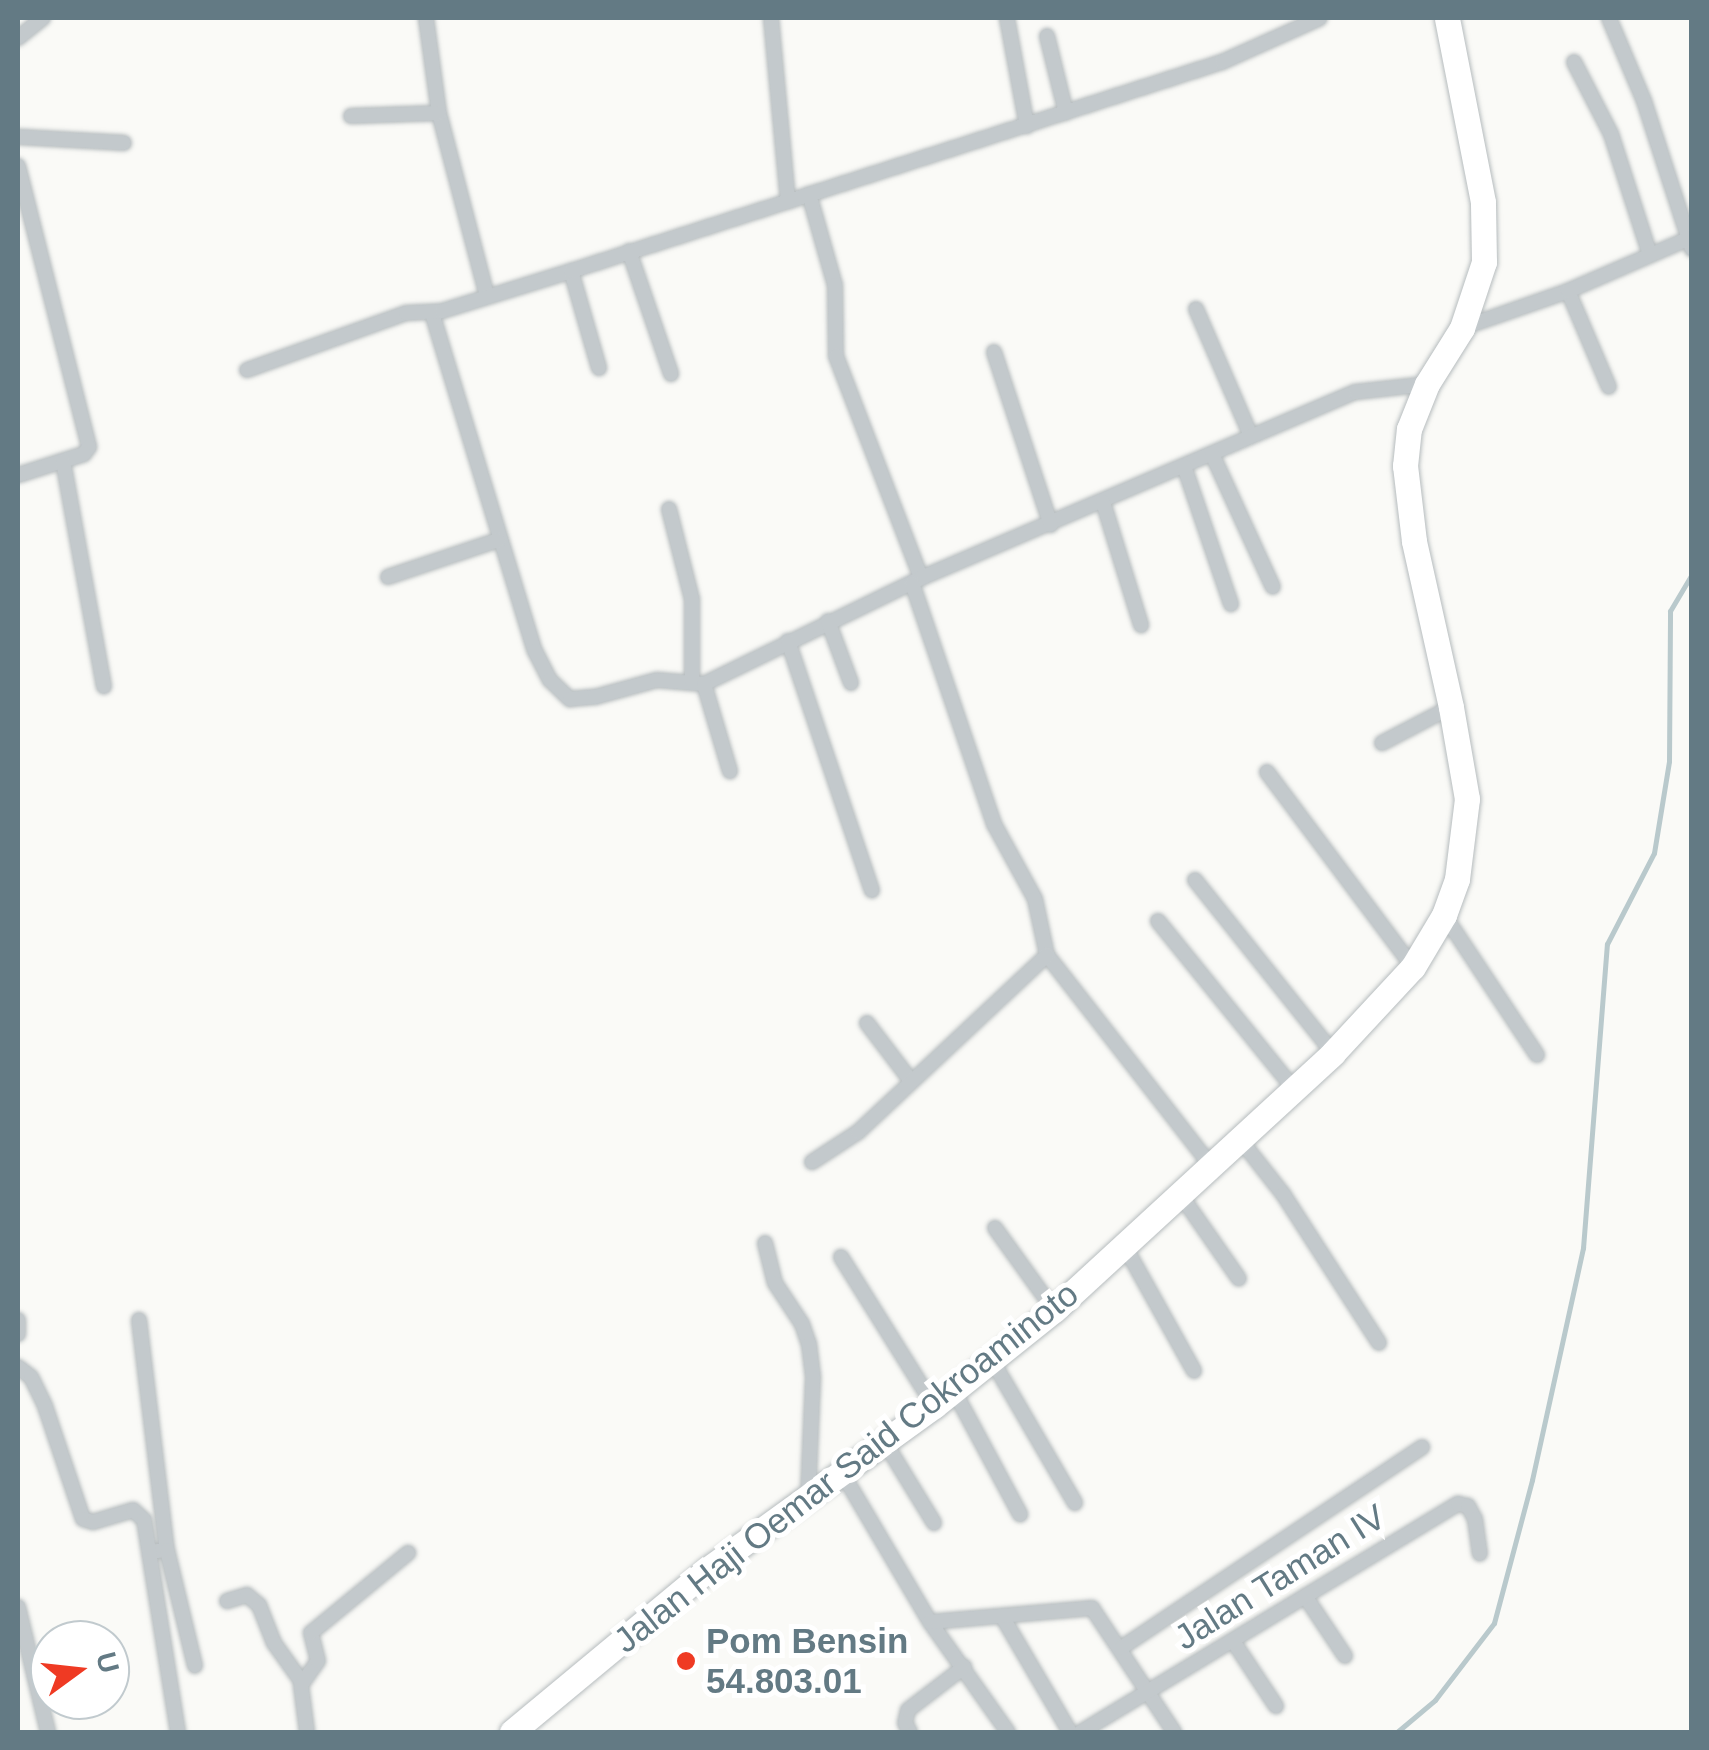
<!DOCTYPE html>
<style>
body{margin:0}
#map{position:relative;width:1709px;height:1750px;overflow:hidden;background:#fafaf7;font-family:Helvetica,sans-serif}
div>[style]{position:absolute}
.stream>*{height:5px;margin:-2.5px;padding:0 2.5px;transform-origin:2.5px;border-radius:2.5px;background:#b9c9cc}
.roads{filter:drop-shadow(0 0 2px #b6bcbe) drop-shadow(0 0 2px #b6bcbe)}
.street>*{height:14px;margin:-7px;padding:0 7px;transform-origin:7px;border-radius:7px;background:#c3c9cc}
.highway>*{height:25px;margin:-12.5px;padding:0 12.5px;transform-origin:12.5px;border-radius:12.5px;background:#fff}
.dots>*{width:28px;height:28px;translate:-50% -50%;box-sizing:border-box;border:5px solid #fff;border-radius:50%}
span{translate:-50% -50%;white-space:nowrap;text-align:center;line-height:1.15;-webkit-text-stroke:10px #fff;paint-order:stroke}
.street-label{font-size:35px;color:#637a84}
.poi-label{font-size:35px;color:#637a84;font-weight:700}
.left{translate:0 -50%;text-align:left}
.frame{position:absolute;inset:0;border:20px solid #637a84;pointer-events:none}
.north{position:absolute;left:30px;top:1620px;width:100px;height:100px;box-sizing:border-box;background:#fff;border:2px solid #c1cace;border-radius:50%;rotate:75deg;font-size:28px;font-weight:700;line-height:40px;text-align:center;color:#637a84}
.north::after{content:'';display:block;margin:auto;width:35px;height:45px;background:#ef3a23;clip-path:polygon(50% 0,100% 100%,50% 72%,0 100%)}
</style>
<div id="map">
<div class="stream">
<div style="left:1397px;top:1732px;width:50px;rotate:-40.1deg"></div>
<div style="left:1435px;top:1700px;width:97px;rotate:-52.5deg"></div>
<div style="left:1494px;top:1623px;width:148px;rotate:-75.1deg"></div>
<div style="left:1532px;top:1480px;width:238px;rotate:-77.6deg"></div>
<div style="left:1583px;top:1248px;width:305px;rotate:-85.5deg"></div>
<div style="left:1607px;top:944px;width:102px;rotate:-62.7deg"></div>
<div style="left:1654px;top:853px;width:93px;rotate:-80.7deg"></div>
<div style="left:1669px;top:761px;width:150px;rotate:-89.6deg"></div>
<div style="left:1670px;top:611px;width:43px;rotate:-59.3deg"></div>
</div>
<div class="roads">
<div class="street">
<div style="left:426px;top:18px;width:96px;rotate:82.2deg"></div>
<div style="left:439px;top:113px;width:189px;rotate:75.3deg"></div>
<div style="left:771px;top:18px;width:184px;rotate:84.7deg"></div>
<div style="left:1007px;top:18px;width:110px;rotate:79.5deg"></div>
<div style="left:1609px;top:18px;width:90px;rotate:67.1deg"></div>
<div style="left:1644px;top:101px;width:156px;rotate:72deg"></div>
<div style="left:1047px;top:36px;width:79px;rotate:76.1deg"></div>
<div style="left:18px;top:38px;width:32px;rotate:-39deg"></div>
<div style="left:1574px;top:62px;width:81px;rotate:62.8deg"></div>
<div style="left:1611px;top:134px;width:127px;rotate:72.1deg"></div>
<div style="left:351px;top:116px;width:88px;rotate:-2deg"></div>
<div style="left:18px;top:137px;width:106px;rotate:3.2deg"></div>
<div style="left:18px;top:166px;width:290px;rotate:75.8deg"></div>
<div style="left:89px;top:447px;width:9px;rotate:126deg"></div>
<div style="left:84px;top:454px;width:69px;rotate:162.3deg"></div>
<div style="left:809px;top:194px;width:95px;rotate:74.1deg"></div>
<div style="left:835px;top:285px;width:71px;rotate:89.2deg"></div>
<div style="left:836px;top:356px;width:238px;rotate:69deg"></div>
<div style="left:629px;top:251px;width:130px;rotate:71.1deg"></div>
<div style="left:571px;top:271px;width:101px;rotate:73.9deg"></div>
<div style="left:1568px;top:291px;width:104px;rotate:66.9deg"></div>
<div style="left:1196px;top:309px;width:138px;rotate:66.6deg"></div>
<div style="left:432px;top:313px;width:353px;rotate:73.1deg"></div>
<div style="left:535px;top:651px;width:33px;rotate:63deg"></div>
<div style="left:550px;top:680px;width:28px;rotate:44deg"></div>
<div style="left:570px;top:699px;width:25px;rotate:-5deg"></div>
<div style="left:595px;top:697px;width:64px;rotate:-15.3deg"></div>
<div style="left:657px;top:680px;width:47px;rotate:4.9deg"></div>
<div style="left:704px;top:684px;width:242px;rotate:-26deg"></div>
<div style="left:921px;top:578px;width:473px;rotate:-23.2deg"></div>
<div style="left:1356px;top:392px;width:71px;rotate:-6.4deg"></div>
<div style="left:1462px;top:328px;width:112px;rotate:-19.2deg"></div>
<div style="left:1568px;top:291px;width:135px;rotate:-23.5deg"></div>
<div style="left:994px;top:352px;width:182px;rotate:71.8deg"></div>
<div style="left:247px;top:370px;width:169px;rotate:-19.7deg"></div>
<div style="left:406px;top:313px;width:36px;rotate:-3deg"></div>
<div style="left:442px;top:311px;width:135px;rotate:-17.2deg"></div>
<div style="left:571px;top:271px;width:684px;rotate:-17.8deg"></div>
<div style="left:1222px;top:62px;width:107px;rotate:-24.2deg"></div>
<div style="left:1212px;top:454px;width:146px;rotate:65.4deg"></div>
<div style="left:63px;top:461px;width:229px;rotate:79.7deg"></div>
<div style="left:1184px;top:466px;width:146px;rotate:71.2deg"></div>
<div style="left:1103px;top:502px;width:129px;rotate:72.8deg"></div>
<div style="left:669px;top:509px;width:93px;rotate:75.7deg"></div>
<div style="left:692px;top:599px;width:83px;rotate:90deg"></div>
<div style="left:388px;top:577px;width:116px;rotate:-18.6deg"></div>
<div style="left:912px;top:583px;width:255px;rotate:71.2deg"></div>
<div style="left:994px;top:824px;width:85px;rotate:61.3deg"></div>
<div style="left:1035px;top:899px;width:57px;rotate:77.9deg"></div>
<div style="left:1047px;top:955px;width:267px;rotate:52.1deg"></div>
<div style="left:828px;top:621px;width:66px;rotate:69.6deg"></div>
<div style="left:788px;top:641px;width:263px;rotate:71.4deg"></div>
<div style="left:704px;top:684px;width:91px;rotate:73.4deg"></div>
<div style="left:1382px;top:743px;width:78px;rotate:-27.6deg"></div>
<div style="left:1267px;top:772px;width:244px;rotate:53.2deg"></div>
<div style="left:1195px;top:880px;width:221px;rotate:51.4deg"></div>
<div style="left:1444px;top:915px;width:168px;rotate:56.4deg"></div>
<div style="left:1158px;top:921px;width:215px;rotate:51deg"></div>
<div style="left:867px;top:1023px;width:73px;rotate:52.8deg"></div>
<div style="left:1239px;top:1138px;width:71px;rotate:51.8deg"></div>
<div style="left:1283px;top:1194px;width:177px;rotate:57.2deg"></div>
<div style="left:812px;top:1162px;width:55px;rotate:-33.1deg"></div>
<div style="left:858px;top:1132px;width:259px;rotate:-43.1deg"></div>
<div style="left:1180px;top:1194px;width:103px;rotate:55.2deg"></div>
<div style="left:995px;top:1228px;width:101px;rotate:54.3deg"></div>
<div style="left:765px;top:1243px;width:41px;rotate:76deg"></div>
<div style="left:775px;top:1283px;width:49px;rotate:56.6deg"></div>
<div style="left:802px;top:1324px;width:21px;rotate:71deg"></div>
<div style="left:809px;top:1344px;width:34px;rotate:83deg"></div>
<div style="left:813px;top:1378px;width:117px;rotate:92.4deg"></div>
<div style="left:1124px;top:1245px;width:144px;rotate:60.9deg"></div>
<div style="left:841px;top:1257px;width:176px;rotate:58deg"></div>
<div style="left:18px;top:1320px;width:14px;rotate:90deg"></div>
<div style="left:139px;top:1320px;width:232px;rotate:83.1deg"></div>
<div style="left:167px;top:1550px;width:18px;rotate:174deg"></div>
<div style="left:993px;top:1362px;width:163px;rotate:59.8deg"></div>
<div style="left:18px;top:1367px;width:16px;rotate:38deg"></div>
<div style="left:31px;top:1377px;width:32px;rotate:64deg"></div>
<div style="left:45px;top:1406px;width:119px;rotate:71.4deg"></div>
<div style="left:83px;top:1519px;width:10px;rotate:17deg"></div>
<div style="left:93px;top:1522px;width:42px;rotate:-16.7deg"></div>
<div style="left:133px;top:1510px;width:15px;rotate:42deg"></div>
<div style="left:144px;top:1520px;width:215px;rotate:80.9deg"></div>
<div style="left:954px;top:1391px;width:140px;rotate:61.8deg"></div>
<div style="left:884px;top:1441px;width:96px;rotate:58.6deg"></div>
<div style="left:841px;top:1471px;width:175px;rotate:59.5deg"></div>
<div style="left:930px;top:1622px;width:135px;rotate:54.7deg"></div>
<div style="left:167px;top:1550px;width:119px;rotate:76.4deg"></div>
<div style="left:1305px;top:1596px;width:72px;rotate:56.3deg"></div>
<div style="left:227px;top:1601px;width:21px;rotate:-17deg"></div>
<div style="left:247px;top:1595px;width:16px;rotate:40deg"></div>
<div style="left:259px;top:1605px;width:41px;rotate:68.5deg"></div>
<div style="left:274px;top:1643px;width:47px;rotate:54.6deg"></div>
<div style="left:18px;top:1607px;width:129px;rotate:76.5deg"></div>
<div style="left:1003px;top:1618px;width:132px;rotate:59.6deg"></div>
<div style="left:930px;top:1622px;width:163px;rotate:-4.9deg"></div>
<div style="left:1092px;top:1608px;width:149px;rotate:56.5deg"></div>
<div style="left:1233px;top:1641px;width:78px;rotate:56.5deg"></div>
<div style="left:1121px;top:1648px;width:362px;rotate:-33.7deg"></div>
<div style="left:307px;top:1732px;width:47px;rotate:-97.3deg"></div>
<div style="left:301px;top:1685px;width:29px;rotate:-55deg"></div>
<div style="left:318px;top:1661px;width:29px;rotate:-104deg"></div>
<div style="left:311px;top:1633px;width:126px;rotate:-39.5deg"></div>
<div style="left:910px;top:1732px;width:10px;rotate:-119deg"></div>
<div style="left:905px;top:1723px;width:13px;rotate:-77deg"></div>
<div style="left:908px;top:1710px;width:71px;rotate:-37.5deg"></div>
<div style="left:1081px;top:1732px;width:441px;rotate:-31.2deg"></div>
<div style="left:1458px;top:1504px;width:10px;rotate:11deg"></div>
<div style="left:1468px;top:1506px;width:15px;rotate:62deg"></div>
<div style="left:1475px;top:1519px;width:35px;rotate:82deg"></div>
</div>
<div class="highway">
<div style="left:512px;top:1732px;width:255px;rotate:-39.7deg"></div>
<div style="left:708px;top:1569px;width:279px;rotate:-35.8deg"></div>
<div style="left:934px;top:1406px;width:154px;rotate:-38.7deg"></div>
<div style="left:1054px;top:1310px;width:379px;rotate:-42.6deg"></div>
<div style="left:1333px;top:1053px;width:117px;rotate:-47.1deg"></div>
<div style="left:1413px;top:967px;width:61px;rotate:-59.2deg"></div>
<div style="left:1444px;top:915px;width:38px;rotate:-70deg"></div>
<div style="left:1457px;top:879px;width:81px;rotate:-82.9deg"></div>
<div style="left:1467px;top:799px;width:93px;rotate:-99.9deg"></div>
<div style="left:1451px;top:707px;width:170px;rotate:-102.6deg"></div>
<div style="left:1414px;top:541px;width:76px;rotate:-96.8deg"></div>
<div style="left:1405px;top:466px;width:37px;rotate:-84deg"></div>
<div style="left:1409px;top:429px;width:48px;rotate:-68.2deg"></div>
<div style="left:1427px;top:384px;width:66px;rotate:-58deg"></div>
<div style="left:1462px;top:328px;width:70px;rotate:-71.6deg"></div>
<div style="left:1484px;top:262px;width:60px;rotate:-91deg"></div>
<div style="left:1483px;top:202px;width:187px;rotate:-101.1deg"></div>
</div>
</div>
<div class="dots">
<div style="left:686px;top:1661px;background:#ef3a23"></div>
</div>
<div class="street-label">
<span style="left:846px;top:1467px;rotate:-38deg">Jalan Haji Oemar Said Cokroaminoto</span>
<span style="left:1280px;top:1577px;rotate:-32deg">Jalan Taman IV</span>
</div>
<div class="poi-label">
<span class="left" style="left:706px;top:1661px">Pom Bensin<br>54.803.01</span>
</div>
<div class="frame"></div>
<div class="north">U</div>
</div>
